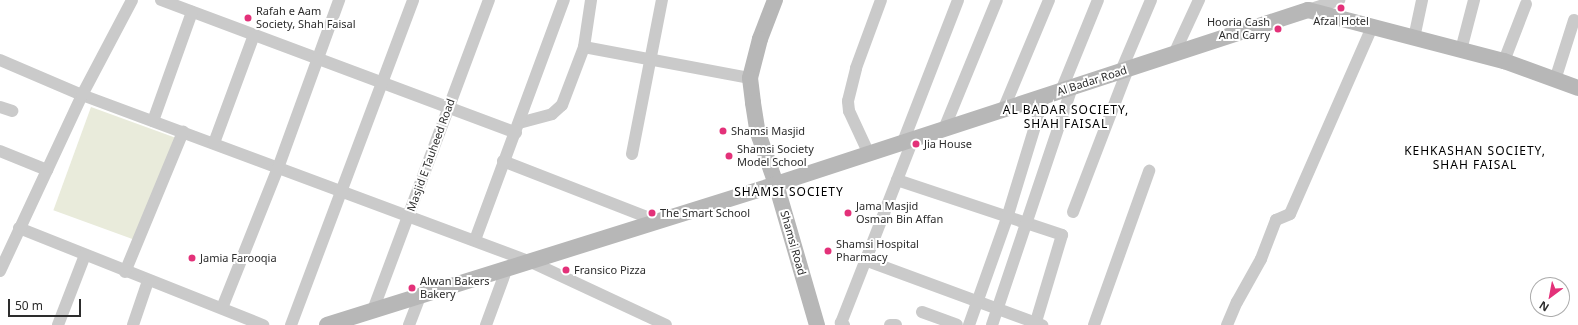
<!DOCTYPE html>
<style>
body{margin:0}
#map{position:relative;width:1578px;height:325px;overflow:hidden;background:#fff;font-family:"Noto Sans",sans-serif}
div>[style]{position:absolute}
.green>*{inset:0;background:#e9ebdb;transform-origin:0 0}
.street>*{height:12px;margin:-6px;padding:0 6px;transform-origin:6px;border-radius:6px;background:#cacaca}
.secondary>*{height:16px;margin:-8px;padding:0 8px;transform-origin:8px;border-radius:8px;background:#b7b7b7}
.dots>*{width:11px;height:11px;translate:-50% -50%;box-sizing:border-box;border:2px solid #fff;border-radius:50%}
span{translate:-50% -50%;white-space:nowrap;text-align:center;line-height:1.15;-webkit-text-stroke:4px #fff;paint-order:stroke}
.poi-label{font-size:11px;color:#2d2d2d}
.left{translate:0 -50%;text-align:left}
.right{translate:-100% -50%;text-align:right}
.street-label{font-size:11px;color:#2d2d2d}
.neighbourhood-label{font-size:12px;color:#000;letter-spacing:1px}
.north{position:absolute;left:1530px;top:277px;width:40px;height:40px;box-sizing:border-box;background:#fff;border:1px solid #ababab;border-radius:50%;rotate:212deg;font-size:11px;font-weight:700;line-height:16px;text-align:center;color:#2d2d2d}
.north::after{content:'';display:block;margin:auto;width:14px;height:18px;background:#e33179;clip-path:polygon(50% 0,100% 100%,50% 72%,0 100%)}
.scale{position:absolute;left:8px;top:299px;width:73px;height:18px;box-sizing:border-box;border:2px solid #2d2d2d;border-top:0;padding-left:5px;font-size:12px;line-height:14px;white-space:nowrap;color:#2d2d2d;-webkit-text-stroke:3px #fff;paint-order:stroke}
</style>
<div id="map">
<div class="green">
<div style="left:91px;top:107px;width:95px;height:110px;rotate:20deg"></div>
</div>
<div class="street">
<div style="left:161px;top:0;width:379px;rotate:20.5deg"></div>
<div style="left:1308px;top:10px;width:33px;rotate:-18deg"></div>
<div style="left:1414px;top:38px;width:39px;rotate:-78deg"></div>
<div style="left:584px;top:47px;width:169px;rotate:10.6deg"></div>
<div style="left:1461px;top:50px;width:52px;rotate:-75.4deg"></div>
<div style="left:1174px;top:54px;width:60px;rotate:-65.2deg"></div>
<div style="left:0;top:60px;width:89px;rotate:23.1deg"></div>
<div style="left:82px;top:95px;width:477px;rotate:20.4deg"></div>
<div style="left:529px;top:261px;width:151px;rotate:25deg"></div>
<div style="left:1504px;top:61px;width:61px;rotate:-68.9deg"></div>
<div style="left:1121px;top:71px;width:77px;rotate:-67.1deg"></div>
<div style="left:1555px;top:80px;width:63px;rotate:-72.4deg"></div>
<div style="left:1061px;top:91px;width:98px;rotate:-67.9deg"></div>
<div style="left:0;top:107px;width:13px;rotate:18deg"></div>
<div style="left:1003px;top:110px;width:119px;rotate:-67.3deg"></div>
<div style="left:153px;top:121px;width:116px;rotate:-70.3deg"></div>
<div style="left:519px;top:123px;width:34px;rotate:-15deg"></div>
<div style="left:552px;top:114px;width:13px;rotate:-42deg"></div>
<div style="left:562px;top:105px;width:62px;rotate:-69.2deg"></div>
<div style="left:584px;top:47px;width:48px;rotate:-81.5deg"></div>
<div style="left:944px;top:129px;width:139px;rotate:-67.7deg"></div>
<div style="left:903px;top:142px;width:152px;rotate:-68.8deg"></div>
<div style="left:214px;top:143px;width:115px;rotate:-69.7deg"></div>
<div style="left:0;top:151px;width:51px;rotate:22deg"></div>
<div style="left:632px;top:154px;width:157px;rotate:-79deg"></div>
<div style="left:869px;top:154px;width:47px;rotate:-114.9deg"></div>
<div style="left:849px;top:111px;width:10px;rotate:-96deg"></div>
<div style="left:848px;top:101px;width:34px;rotate:-76deg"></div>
<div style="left:856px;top:68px;width:72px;rotate:-69.8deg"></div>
<div style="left:503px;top:161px;width:165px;rotate:21.3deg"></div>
<div style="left:897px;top:180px;width:174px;rotate:18.4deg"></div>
<div style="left:1062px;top:235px;width:94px;rotate:106.7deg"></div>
<div style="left:1073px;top:212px;width:153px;rotate:-69deg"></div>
<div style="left:19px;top:228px;width:263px;rotate:21.7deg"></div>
<div style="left:475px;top:240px;width:256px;rotate:-69.7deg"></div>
<div style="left:865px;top:260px;width:189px;rotate:20.2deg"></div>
<div style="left:0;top:271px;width:194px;rotate:-65deg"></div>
<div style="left:82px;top:95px;width:107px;rotate:-62.2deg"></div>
<div style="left:125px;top:272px;width:152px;rotate:-67.5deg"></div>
<div style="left:222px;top:308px;width:151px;rotate:-68.2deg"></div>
<div style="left:278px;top:168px;width:179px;rotate:-70deg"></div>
<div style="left:373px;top:310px;width:331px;rotate:-69.5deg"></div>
<div style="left:922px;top:312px;width:37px;rotate:20deg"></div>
<div style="left:58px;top:325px;width:75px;rotate:-68.9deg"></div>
<div style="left:133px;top:325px;width:46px;rotate:-71.2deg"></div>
<div style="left:291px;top:325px;width:347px;rotate:-69.4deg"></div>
<div style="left:409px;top:325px;width:31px;rotate:-69deg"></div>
<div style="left:486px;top:325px;width:61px;rotate:-69.8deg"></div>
<div style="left:844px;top:325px;width:4px;rotate:-146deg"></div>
<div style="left:841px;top:323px;width:198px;rotate:-68.6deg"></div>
<div style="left:890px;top:325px;width:6px"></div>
<div style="left:969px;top:325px;width:114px;rotate:-70.4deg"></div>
<div style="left:1007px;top:218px;width:127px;rotate:-73deg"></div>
<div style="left:992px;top:325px;width:251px;rotate:-71.4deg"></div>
<div style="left:1094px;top:325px;width:164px;rotate:-70.3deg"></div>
<div style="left:1227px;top:325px;width:25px;rotate:-67deg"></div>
<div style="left:1237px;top:302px;width:49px;rotate:-60.8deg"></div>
<div style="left:1261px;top:259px;width:42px;rotate:-69deg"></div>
<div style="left:1276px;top:220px;width:15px;rotate:-23deg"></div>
<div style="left:1290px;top:214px;width:204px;rotate:-66.3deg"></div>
</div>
<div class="secondary">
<div style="left:775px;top:0;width:42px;rotate:111deg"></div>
<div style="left:760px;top:39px;width:40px;rotate:104.4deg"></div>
<div style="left:750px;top:78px;width:25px;rotate:83deg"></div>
<div style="left:753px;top:103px;width:30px;rotate:81deg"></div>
<div style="left:758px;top:133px;width:54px;rotate:70.6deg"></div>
<div style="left:776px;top:184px;width:147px;rotate:73.8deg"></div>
<div style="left:327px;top:325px;width:471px;rotate:-17.4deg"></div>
<div style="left:776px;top:184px;width:560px;rotate:-18.11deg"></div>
<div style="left:1308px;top:10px;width:203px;rotate:14.6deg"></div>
<div style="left:1504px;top:61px;width:79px;rotate:20deg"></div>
</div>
<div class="dots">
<div style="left:1341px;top:8px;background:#e33179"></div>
<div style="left:248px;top:18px;background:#e33179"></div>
<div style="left:1278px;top:29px;background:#e33179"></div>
<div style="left:723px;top:131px;background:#e33179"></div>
<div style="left:916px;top:144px;background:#e33179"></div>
<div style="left:729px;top:156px;background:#e33179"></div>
<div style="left:652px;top:213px;background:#e33179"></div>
<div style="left:848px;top:213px;background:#e33179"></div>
<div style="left:828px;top:251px;background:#e33179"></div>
<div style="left:192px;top:258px;background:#e33179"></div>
<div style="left:566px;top:270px;background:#e33179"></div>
<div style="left:412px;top:288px;background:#e33179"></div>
</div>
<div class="poi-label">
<span class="left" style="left:256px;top:18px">Rafah e Aam<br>Society, Shah Faisal</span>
<span style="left:1341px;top:21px">Afzal Hotel</span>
<span class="right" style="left:1270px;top:29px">Hooria Cash<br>And Carry</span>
<span class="left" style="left:731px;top:131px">Shamsi Masjid</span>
<span class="left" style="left:924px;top:144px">Jia House</span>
<span class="left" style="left:737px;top:156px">Shamsi Society<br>Model School</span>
<span class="left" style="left:856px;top:213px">Jama Masjid<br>Osman Bin Affan</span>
<span class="left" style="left:660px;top:213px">The Smart School</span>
<span class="left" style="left:836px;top:251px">Shamsi Hospital<br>Pharmacy</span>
<span class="left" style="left:200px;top:258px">Jamia Farooqia</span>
<span class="left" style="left:574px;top:270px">Fransico Pizza</span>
<span class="left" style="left:420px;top:288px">Alwan Bakers<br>Bakery</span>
</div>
<div class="street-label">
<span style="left:1092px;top:81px;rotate:-18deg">Al Badar Road</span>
<span style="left:431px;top:155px;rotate:-70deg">Masjid E Tauheed Road</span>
<span style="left:793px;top:243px;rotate:74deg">Shamsi Road</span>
</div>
<div class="neighbourhood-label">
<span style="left:1066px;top:117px">AL BADAR SOCIETY,<br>SHAH FAISAL</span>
<span style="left:1475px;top:158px">KEHKASHAN SOCIETY,<br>SHAH FAISAL</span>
<span style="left:789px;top:192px">SHAMSI SOCIETY</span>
</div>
<div class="north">N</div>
<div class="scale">50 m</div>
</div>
